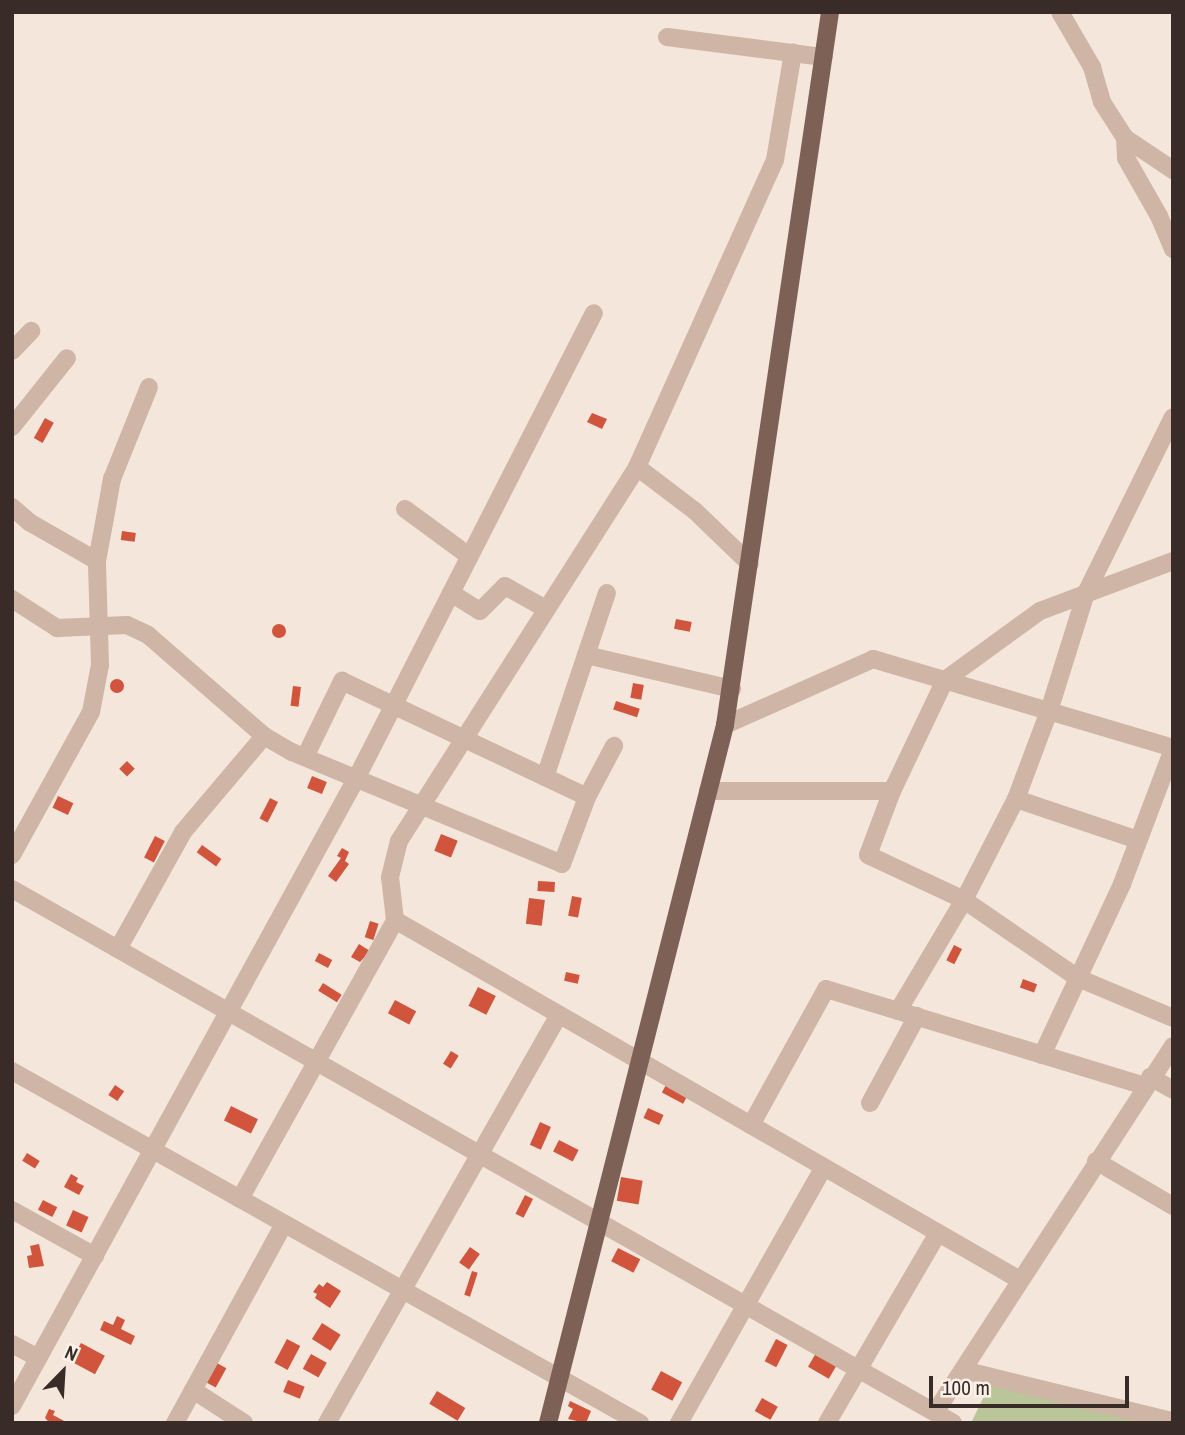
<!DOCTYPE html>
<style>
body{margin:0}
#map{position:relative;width:1185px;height:1435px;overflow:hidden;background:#f4e6db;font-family:"Archivo Narrow",sans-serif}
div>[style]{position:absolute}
.green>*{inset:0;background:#bac59a}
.building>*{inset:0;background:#d1543d;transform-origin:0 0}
.round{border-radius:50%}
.minor>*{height:18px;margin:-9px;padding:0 9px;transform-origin:9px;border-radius:9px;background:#ceb5a6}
.major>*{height:18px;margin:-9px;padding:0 9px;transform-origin:9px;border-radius:9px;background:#7d6157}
span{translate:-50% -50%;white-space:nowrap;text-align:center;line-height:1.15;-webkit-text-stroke:7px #fbf1e8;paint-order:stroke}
.frame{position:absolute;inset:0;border:14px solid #392c28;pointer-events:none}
.north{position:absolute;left:28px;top:1337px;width:70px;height:70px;-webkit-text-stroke:5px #fbf1e8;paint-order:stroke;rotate:24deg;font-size:19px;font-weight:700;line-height:28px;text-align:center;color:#392c28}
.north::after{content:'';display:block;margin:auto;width:24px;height:32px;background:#392c28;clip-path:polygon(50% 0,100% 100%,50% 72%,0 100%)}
.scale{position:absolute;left:929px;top:1376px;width:200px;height:32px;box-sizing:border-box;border:4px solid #392c28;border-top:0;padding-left:9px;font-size:21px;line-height:24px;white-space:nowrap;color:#392c28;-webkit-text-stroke:5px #fbf1e8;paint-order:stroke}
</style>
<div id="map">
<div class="green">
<div style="clip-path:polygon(990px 1384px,1146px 1423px,971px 1423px)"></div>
</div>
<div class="building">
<div style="clip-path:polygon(592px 413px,607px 419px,602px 429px,587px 422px)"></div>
<div style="left:45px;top:418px;width:10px;height:23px;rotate:29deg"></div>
<div style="left:122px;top:531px;width:14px;height:9px;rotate:8deg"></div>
<div style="left:676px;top:619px;width:16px;height:10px;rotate:11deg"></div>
<div class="round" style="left:272px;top:624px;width:14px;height:14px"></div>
<div class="round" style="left:110px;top:679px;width:14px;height:14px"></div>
<div style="left:633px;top:683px;width:11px;height:15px;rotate:10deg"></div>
<div style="left:293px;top:686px;width:8px;height:20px;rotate:7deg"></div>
<div style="left:616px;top:701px;width:25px;height:9px;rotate:18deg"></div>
<div style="left:127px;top:761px;width:11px;height:11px;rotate:45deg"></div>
<div style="left:312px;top:776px;width:16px;height:13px;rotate:22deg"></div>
<div style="left:58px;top:796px;width:17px;height:13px;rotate:25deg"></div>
<div style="left:270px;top:798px;width:9px;height:23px;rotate:27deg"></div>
<div style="left:441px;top:834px;width:18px;height:18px;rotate:22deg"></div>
<div style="left:155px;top:836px;width:11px;height:24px;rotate:27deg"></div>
<div style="left:202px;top:845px;width:24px;height:9px;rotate:36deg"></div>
<div style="clip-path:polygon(342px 848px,349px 852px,345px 861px,349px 864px,336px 882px,328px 876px,341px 858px,337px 856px)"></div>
<div style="left:538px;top:881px;width:17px;height:10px;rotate:3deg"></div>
<div style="left:572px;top:896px;width:10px;height:20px;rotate:11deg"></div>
<div style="left:529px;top:898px;width:16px;height:26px;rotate:7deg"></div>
<div style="left:370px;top:921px;width:9px;height:17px;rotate:18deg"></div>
<div style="clip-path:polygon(359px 944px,370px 951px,360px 962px,351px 957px)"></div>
<div style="left:954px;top:945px;width:9px;height:17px;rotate:27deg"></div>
<div style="left:319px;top:953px;width:15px;height:9px;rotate:28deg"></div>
<div style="left:566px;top:972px;width:14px;height:9px;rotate:12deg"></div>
<div style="left:1023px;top:979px;width:15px;height:9px;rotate:20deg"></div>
<div style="left:323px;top:983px;width:22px;height:9px;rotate:32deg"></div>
<div style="left:478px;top:987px;width:20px;height:21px;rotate:27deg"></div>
<div style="left:395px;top:1000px;width:24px;height:15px;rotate:28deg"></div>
<div style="left:451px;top:1051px;width:9px;height:15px;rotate:32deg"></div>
<div style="left:668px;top:1081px;width:24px;height:13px;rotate:28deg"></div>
<div style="left:115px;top:1085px;width:11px;height:12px;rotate:34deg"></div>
<div style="left:231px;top:1106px;width:30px;height:16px;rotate:26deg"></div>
<div style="left:648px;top:1108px;width:17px;height:11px;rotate:24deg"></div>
<div style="left:540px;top:1122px;width:12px;height:25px;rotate:24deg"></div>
<div style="left:559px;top:1140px;width:22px;height:13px;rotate:27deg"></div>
<div style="left:27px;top:1153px;width:15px;height:9px;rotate:32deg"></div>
<div style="clip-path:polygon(71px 1174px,78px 1178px,76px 1182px,84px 1186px,79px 1195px,64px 1187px)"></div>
<div style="left:621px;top:1177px;width:22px;height:24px;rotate:10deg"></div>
<div style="left:525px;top:1195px;width:9px;height:21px;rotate:27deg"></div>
<div style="left:43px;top:1200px;width:16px;height:11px;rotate:27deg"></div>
<div style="left:73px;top:1210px;width:17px;height:17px;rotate:24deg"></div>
<div style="clip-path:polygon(39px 1244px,44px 1266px,29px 1268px,27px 1256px,32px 1255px,30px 1246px)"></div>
<div style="left:470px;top:1247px;width:12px;height:19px;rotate:35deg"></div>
<div style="left:618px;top:1248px;width:25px;height:15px;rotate:27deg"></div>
<div style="left:472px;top:1271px;width:6px;height:25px;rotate:18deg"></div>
<div style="clip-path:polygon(327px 1282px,341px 1291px,330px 1308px,315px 1298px,317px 1294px,313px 1292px,319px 1284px,323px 1287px)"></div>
<div style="clip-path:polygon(117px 1316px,125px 1320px,121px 1329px,135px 1336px,131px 1345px,100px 1330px,104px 1321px,113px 1325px)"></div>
<div style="left:322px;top:1323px;width:22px;height:19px;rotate:32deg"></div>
<div style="left:287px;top:1339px;width:15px;height:27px;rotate:28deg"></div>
<div style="left:776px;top:1339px;width:13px;height:25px;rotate:27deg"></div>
<div style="left:81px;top:1343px;width:27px;height:21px;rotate:28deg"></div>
<div style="left:816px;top:1353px;width:24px;height:16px;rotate:30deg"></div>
<div style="left:311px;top:1354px;width:18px;height:17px;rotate:29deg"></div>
<div style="left:215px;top:1362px;width:13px;height:22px;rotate:29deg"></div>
<div style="left:661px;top:1371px;width:24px;height:21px;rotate:28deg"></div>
<div style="left:288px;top:1380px;width:18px;height:13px;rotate:22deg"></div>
<div style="left:437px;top:1391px;width:33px;height:15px;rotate:31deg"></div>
<div style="left:762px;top:1398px;width:18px;height:15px;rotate:29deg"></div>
<div style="clip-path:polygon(570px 1401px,591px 1411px,586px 1423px,568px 1419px,573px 1409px,568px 1406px)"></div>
<div style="clip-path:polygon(49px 1409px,55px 1411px,53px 1415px,68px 1423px,50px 1423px,45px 1418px)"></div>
</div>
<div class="minor">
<div style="left:1060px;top:12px;width:64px;rotate:59.8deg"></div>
<div style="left:1092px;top:67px;width:36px;rotate:74deg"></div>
<div style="left:1102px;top:102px;width:43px;rotate:57.4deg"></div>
<div style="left:1125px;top:138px;width:58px;rotate:33.7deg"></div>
<div style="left:667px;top:37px;width:158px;rotate:7.3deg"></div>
<div style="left:1125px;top:138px;width:20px;rotate:87deg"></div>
<div style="left:1126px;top:158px;width:67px;rotate:60.4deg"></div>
<div style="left:1159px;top:216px;width:36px;rotate:67deg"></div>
<div style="left:12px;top:351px;width:28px;rotate:-46deg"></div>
<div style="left:12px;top:427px;width:88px;rotate:-51.4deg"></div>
<div style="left:637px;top:467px;width:73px;rotate:37.2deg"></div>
<div style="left:695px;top:511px;width:76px;rotate:43.9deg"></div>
<div style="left:12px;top:507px;width:23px;rotate:41deg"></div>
<div style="left:29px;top:522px;width:78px;rotate:29.8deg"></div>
<div style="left:405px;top:509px;width:79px;rotate:36.3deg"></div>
<div style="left:1173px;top:561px;width:142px;rotate:159.4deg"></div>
<div style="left:1040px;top:611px;width:117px;rotate:144deg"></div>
<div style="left:945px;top:680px;width:123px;rotate:115.5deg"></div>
<div style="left:892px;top:791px;width:68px;rotate:110.6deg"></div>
<div style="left:868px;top:855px;width:106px;rotate:25.1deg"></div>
<div style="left:964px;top:900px;width:138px;rotate:34.4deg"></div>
<div style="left:1078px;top:978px;width:103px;rotate:22.8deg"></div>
<div style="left:451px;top:593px;width:34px;rotate:32deg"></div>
<div style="left:480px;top:611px;width:35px;rotate:-45deg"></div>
<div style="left:505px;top:586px;width:47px;rotate:29.3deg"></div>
<div style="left:12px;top:599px;width:54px;rotate:32.8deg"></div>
<div style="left:57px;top:628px;width:70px;rotate:-2.5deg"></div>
<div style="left:127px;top:625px;width:23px;rotate:25deg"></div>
<div style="left:148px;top:635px;width:154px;rotate:41deg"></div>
<div style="left:264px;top:736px;width:32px;rotate:30deg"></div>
<div style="left:292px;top:752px;width:292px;rotate:22.5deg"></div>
<div style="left:562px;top:864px;width:72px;rotate:-69.5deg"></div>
<div style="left:587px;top:797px;width:58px;rotate:-62.1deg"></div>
<div style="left:586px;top:655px;width:150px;rotate:13.1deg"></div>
<div style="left:725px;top:725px;width:162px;rotate:-24deg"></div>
<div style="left:873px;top:659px;width:313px;rotate:16.5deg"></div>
<div style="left:305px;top:757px;width:85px;rotate:-64deg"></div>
<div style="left:342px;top:681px;width:271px;rotate:25.3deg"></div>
<div style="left:545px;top:777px;width:194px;rotate:-71.4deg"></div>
<div style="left:708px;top:791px;width:184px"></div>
<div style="left:1016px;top:799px;width:129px;rotate:18.6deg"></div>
<div style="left:12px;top:855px;width:163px;rotate:-61.1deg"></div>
<div style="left:91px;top:712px;width:48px;rotate:-79.2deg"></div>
<div style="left:100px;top:665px;width:104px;rotate:-91.7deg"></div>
<div style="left:97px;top:561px;width:44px;rotate:-79.5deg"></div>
<div style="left:105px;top:518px;width:40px;rotate:-80deg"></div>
<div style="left:112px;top:479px;width:99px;rotate:-68.1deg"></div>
<div style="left:12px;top:889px;width:1082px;rotate:29.57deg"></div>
<div style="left:395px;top:920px;width:721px;rotate:29.94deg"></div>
<div style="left:118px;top:949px;width:134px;rotate:-60.9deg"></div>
<div style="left:183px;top:832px;width:126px;rotate:-49.8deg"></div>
<div style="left:898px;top:1011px;width:129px;rotate:-59.3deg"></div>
<div style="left:964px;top:900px;width:114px;rotate:-62.8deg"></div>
<div style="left:1016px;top:799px;width:94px;rotate:-69.4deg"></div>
<div style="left:1049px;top:711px;width:124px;rotate:-72.6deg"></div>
<div style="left:1086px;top:593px;width:196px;rotate:-63.7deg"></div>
<div style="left:1042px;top:1055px;width:189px;rotate:-64.9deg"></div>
<div style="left:1122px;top:884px;width:144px;rotate:-69.3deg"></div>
<div style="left:12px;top:1071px;width:720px;rotate:29.27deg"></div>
<div style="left:1150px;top:1077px;width:26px;rotate:29deg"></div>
<div style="left:870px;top:1103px;width:99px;rotate:-61.6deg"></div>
<div style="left:751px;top:1125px;width:155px;rotate:-61.1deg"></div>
<div style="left:826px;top:989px;width:333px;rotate:16.9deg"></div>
<div style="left:1096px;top:1161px;width:89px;rotate:30.3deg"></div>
<div style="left:240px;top:1199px;width:319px;rotate:-60.9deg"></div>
<div style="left:395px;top:920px;width:43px;rotate:-96.6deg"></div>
<div style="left:390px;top:877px;width:37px;rotate:-76deg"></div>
<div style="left:399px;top:841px;width:443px;rotate:-57.5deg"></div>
<div style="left:637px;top:467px;width:337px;rotate:-65.8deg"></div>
<div style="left:775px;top:160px;width:109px;rotate:-80.5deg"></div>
<div style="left:12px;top:1210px;width:95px;rotate:29deg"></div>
<div style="left:12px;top:1344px;width:30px;rotate:28deg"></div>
<div style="left:963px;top:1370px;width:216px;rotate:13.7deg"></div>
<div style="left:193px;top:1390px;width:61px;rotate:32.9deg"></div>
<div style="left:12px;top:1406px;width:715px;rotate:-61.25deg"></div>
<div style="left:356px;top:779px;width:523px;rotate:-62.95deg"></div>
<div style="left:936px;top:1411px;width:435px;rotate:-57deg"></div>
<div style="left:175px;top:1423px;width:227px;rotate:-61.3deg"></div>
<div style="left:327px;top:1423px;width:469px;rotate:-60.4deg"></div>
<div style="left:679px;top:1423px;width:294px;rotate:-60.5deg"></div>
<div style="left:827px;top:1423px;width:220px;rotate:-59.7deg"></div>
</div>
<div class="major">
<div style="left:548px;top:1423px;width:720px;rotate:-75.77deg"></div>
<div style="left:725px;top:725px;width:721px;rotate:-81.62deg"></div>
</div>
<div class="frame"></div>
<div class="north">N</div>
<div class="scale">100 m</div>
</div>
